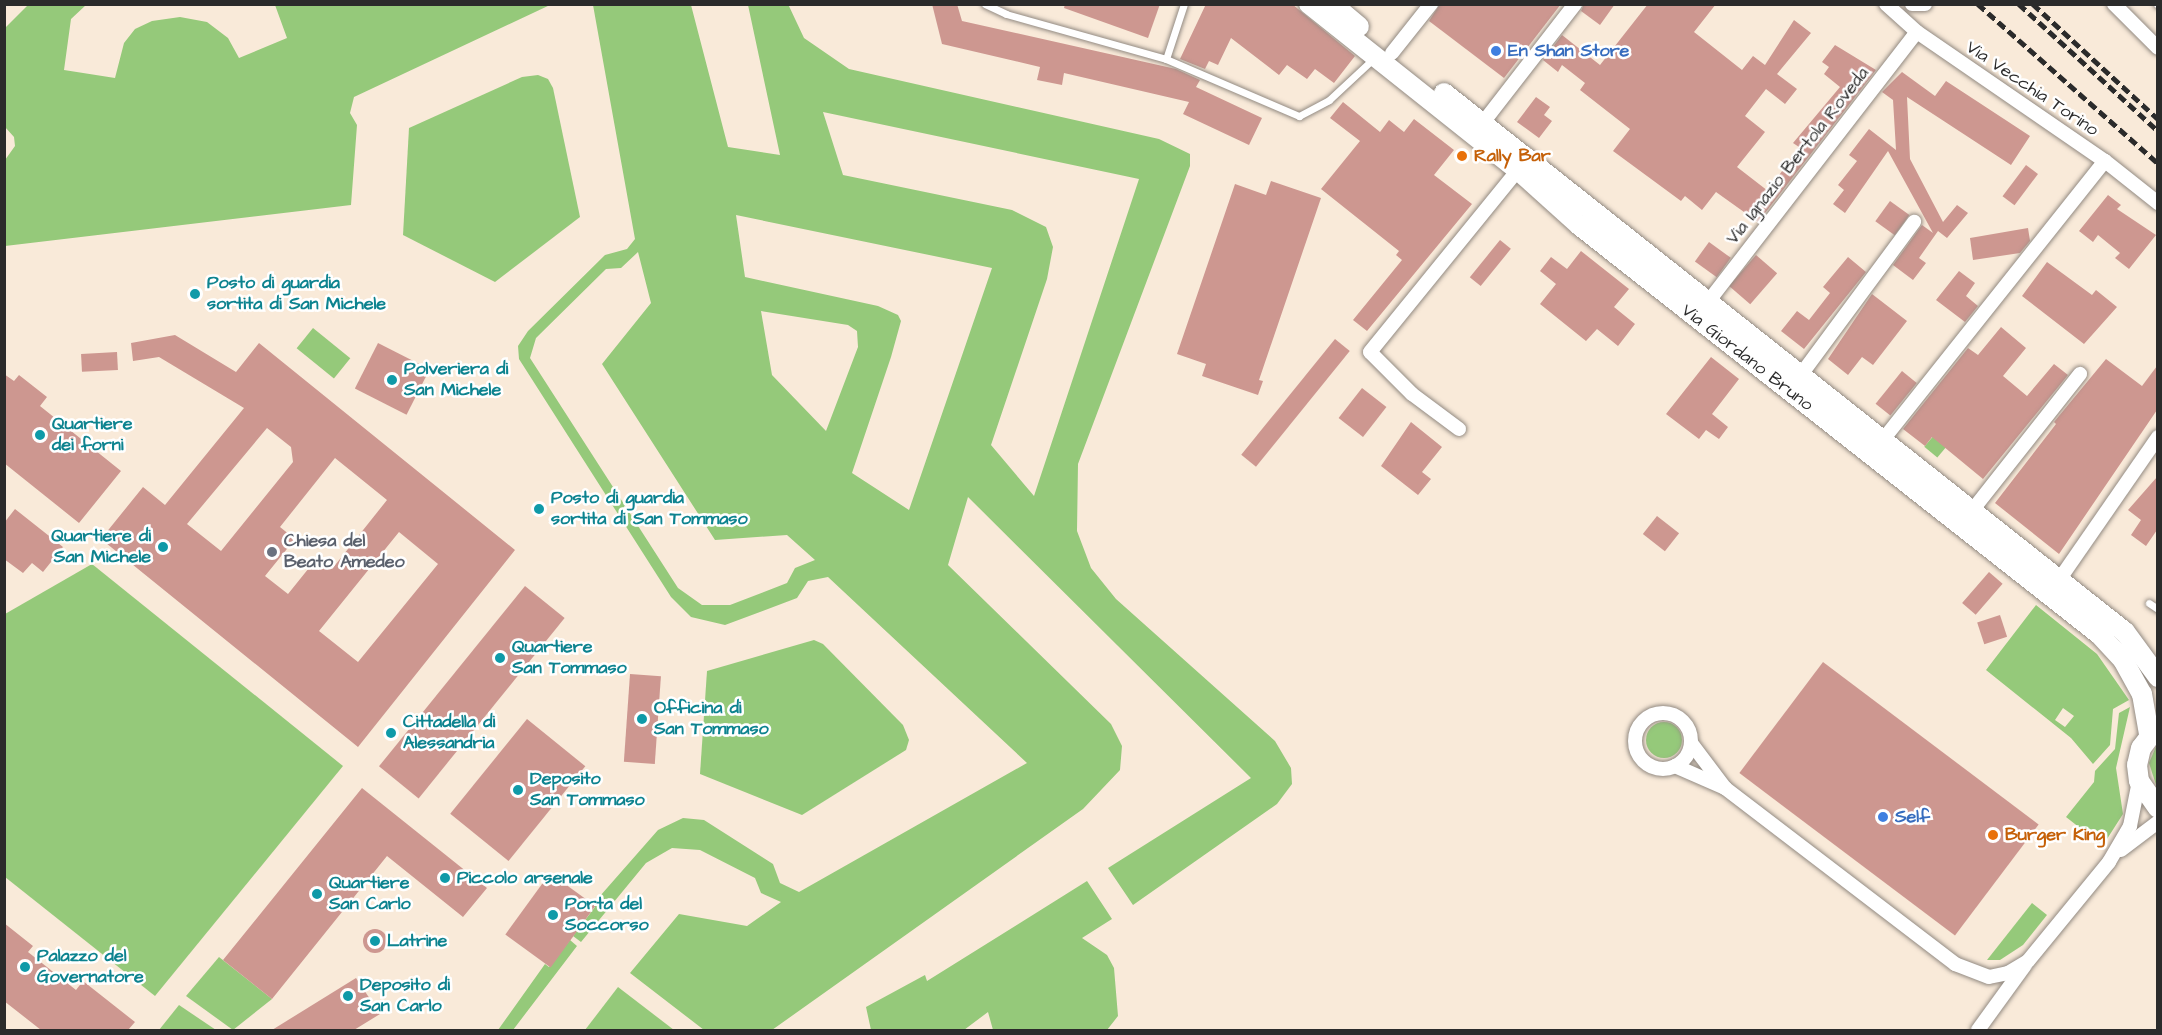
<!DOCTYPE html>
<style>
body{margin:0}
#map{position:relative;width:2162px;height:1035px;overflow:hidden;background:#f9ead9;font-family:"Architects Daughter",sans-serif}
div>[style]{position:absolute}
.green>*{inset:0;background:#95c97a;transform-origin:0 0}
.round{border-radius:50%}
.building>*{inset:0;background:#cd9790;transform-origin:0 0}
.roads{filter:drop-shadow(0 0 2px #928a82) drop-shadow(0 0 2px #928a82)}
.service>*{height:7px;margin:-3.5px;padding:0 3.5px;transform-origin:3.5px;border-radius:3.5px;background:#fff}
.minor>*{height:14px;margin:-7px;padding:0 7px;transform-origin:7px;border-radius:7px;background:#fff}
.minor>.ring{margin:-7px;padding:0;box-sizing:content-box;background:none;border:14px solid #fff;border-radius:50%}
.secondary>*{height:20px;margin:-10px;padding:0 10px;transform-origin:10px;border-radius:10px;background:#fff}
.rail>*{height:4.5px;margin-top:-2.25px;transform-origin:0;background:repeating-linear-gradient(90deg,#2b2b2b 0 9px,transparent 0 13.5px)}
.dots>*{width:16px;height:16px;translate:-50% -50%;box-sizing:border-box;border:3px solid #fff;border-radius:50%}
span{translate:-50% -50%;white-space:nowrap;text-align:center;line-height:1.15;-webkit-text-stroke:5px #fff;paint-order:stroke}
.shop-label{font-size:18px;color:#366cbe;font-weight:700}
.left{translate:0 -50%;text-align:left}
.street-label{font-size:18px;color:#2b2b2b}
.food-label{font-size:18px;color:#c56008;font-weight:700}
.culture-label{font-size:18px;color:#0d838f;font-weight:700}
.right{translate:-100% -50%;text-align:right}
.worship-label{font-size:18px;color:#5b616d;font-weight:700}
.frame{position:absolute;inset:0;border:6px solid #2b2b2b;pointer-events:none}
</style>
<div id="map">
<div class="green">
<div style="clip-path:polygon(evenodd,788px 4px,804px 38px,849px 69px,1159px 139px,1190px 154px,1190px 166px,1078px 464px,1077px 531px,1091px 568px,1116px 599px,1275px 741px,1291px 768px,1292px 784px,1277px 804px,1133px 905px,1108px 868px,1251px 778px,968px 497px,948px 565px,1111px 724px,1122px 746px,1120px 770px,1083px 809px,772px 1030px,704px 1030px,630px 973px,679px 914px,747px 926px,781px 902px,761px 893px,755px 878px,700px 850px,672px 848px,646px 863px,581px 942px,573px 936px,595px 907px,593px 904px,658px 830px,683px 818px,704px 820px,773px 864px,780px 883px,799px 892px,1027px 763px,828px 577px,808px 581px,797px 598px,725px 625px,691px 617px,671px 597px,519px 359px,518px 346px,528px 331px,605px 255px,627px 249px,635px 239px,593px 5px,691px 5px,728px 147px,780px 155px,748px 5px,788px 4px,823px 112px,1139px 179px,1034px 496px,991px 445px,1047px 279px,1053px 247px,1046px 227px,1012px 210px,843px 175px,823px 112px,788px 4px,736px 215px,992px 268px,909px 510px,852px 473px,891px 357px,901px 321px,898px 315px,878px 306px,745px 277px,736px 215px,788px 4px,638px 252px,651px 303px,602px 364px,715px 540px,787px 535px,815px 560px,795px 568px,787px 583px,730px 605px,702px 605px,678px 588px,530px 358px,536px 338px,606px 269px,621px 268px,638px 252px,788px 4px,761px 311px,848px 325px,857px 331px,858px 347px,826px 431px,772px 375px,761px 311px)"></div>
<div style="clip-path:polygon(352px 5px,550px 5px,354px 97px,350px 113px,357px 125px,351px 205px,5px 246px,5px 160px,15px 146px,14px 137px,5px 127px,5px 28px,28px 5px,86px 5px,71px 19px,64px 70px,115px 78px,124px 43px,135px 29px,152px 21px,180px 17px,207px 22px,228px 38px,239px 58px,287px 38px,275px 5px)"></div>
<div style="clip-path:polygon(538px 75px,548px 79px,553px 88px,580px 217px,495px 282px,403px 235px,409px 128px,522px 77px)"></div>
<div style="left:313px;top:328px;width:48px;height:26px;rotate:39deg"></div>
<div style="left:1950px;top:416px;width:17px;height:40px;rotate:40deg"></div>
<div style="clip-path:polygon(92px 564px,343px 766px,155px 996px,5px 877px,5px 614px)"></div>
<div style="clip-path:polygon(evenodd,2036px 605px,2097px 654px,2129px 700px,2113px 709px,2110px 745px,2093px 764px,2071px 738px,1986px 670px,2036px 605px,2063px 708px,2074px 716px,2065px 727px,2055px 720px,2063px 708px)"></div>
<div style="clip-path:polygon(814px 640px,823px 644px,903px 725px,909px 740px,906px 750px,802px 815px,700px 774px,707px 671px)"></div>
<div style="clip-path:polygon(2130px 707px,2116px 768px,2123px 814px,2107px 839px,2098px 842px,2066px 817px,2094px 782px,2095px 771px,2115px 749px,2119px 713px)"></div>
<div class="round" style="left:1646px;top:722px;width:36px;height:36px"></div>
<div style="clip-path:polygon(2157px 744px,2157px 788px,2149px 763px)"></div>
<div style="clip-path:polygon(1087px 881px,1112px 919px,1082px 938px,1107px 955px,1114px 968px,1118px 1016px,1107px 1030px,993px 1030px,988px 1012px,964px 1030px,871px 1030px,866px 1007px,925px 975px,927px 981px)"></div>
<div style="clip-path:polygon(2032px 903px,2047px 915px,2023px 945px,2000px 960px,1987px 960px)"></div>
<div style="clip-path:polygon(570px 940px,577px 946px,513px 1030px,498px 1030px,545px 964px,549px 967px)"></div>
<div style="clip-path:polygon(219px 957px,272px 999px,233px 1030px,186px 996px)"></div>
<div style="clip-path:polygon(618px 987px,674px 1030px,585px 1030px)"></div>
<div style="clip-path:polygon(179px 1005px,216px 1030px,159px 1030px)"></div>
</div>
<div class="building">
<div style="clip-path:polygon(932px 4px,957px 4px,962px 21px,1176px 69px,1200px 80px,1196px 87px,1262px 118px,1249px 145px,1183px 114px,1189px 102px,1064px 73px,1062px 85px,1037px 80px,1040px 67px,942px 44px)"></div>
<div style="clip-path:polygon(1065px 4px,1160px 4px,1148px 38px,1064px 8px)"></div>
<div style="clip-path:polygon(1206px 4px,1292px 4px,1355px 56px,1334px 83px,1315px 69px,1307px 79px,1287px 65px,1279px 75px,1231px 38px,1218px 65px,1209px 61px,1205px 69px,1180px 59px)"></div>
<div style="clip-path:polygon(1440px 4px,1561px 4px,1504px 78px,1429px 21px)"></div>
<div style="clip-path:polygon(1584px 4px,1615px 4px,1600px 25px,1581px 11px)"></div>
<div style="clip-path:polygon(1648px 4px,1716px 4px,1694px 32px,1742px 70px,1753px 56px,1765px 65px,1794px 20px,1811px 33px,1777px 74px,1797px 89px,1785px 104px,1766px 89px,1745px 116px,1765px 132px,1737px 167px,1768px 191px,1799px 147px,1793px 143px,1840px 87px,1824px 74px,1829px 67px,1822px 62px,1835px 45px,1876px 70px,1758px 222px,1716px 192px,1702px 210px,1685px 196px,1681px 201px,1613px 151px,1630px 129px,1580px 90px,1585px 83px,1562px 65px,1558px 72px,1543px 60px,1562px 35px,1600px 65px)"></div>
<div style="clip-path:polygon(1902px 72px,1935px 96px,1946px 81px,2030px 136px,2011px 165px,1907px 97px,1910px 159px,1943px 222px,1957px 205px,1968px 213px,1947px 238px,1938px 231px,1919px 258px,1926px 263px,1913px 280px,1893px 265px,1922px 225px,1933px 233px,1888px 151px,1845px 213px,1833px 204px,1844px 190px,1838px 185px,1857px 161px,1849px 155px,1869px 129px,1896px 150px,1893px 100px,1882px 92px)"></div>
<div style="clip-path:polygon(1536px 97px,1550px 107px,1544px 115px,1552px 121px,1539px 138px,1517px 122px)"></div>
<div style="clip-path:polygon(1343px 102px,1380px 132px,1389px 120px,1404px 132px,1414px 119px,1454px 150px,1434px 175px,1472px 204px,1367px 331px,1353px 320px,1402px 260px,1396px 255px,1399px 251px,1321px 189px,1360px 141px,1330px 118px)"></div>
<div style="left:2026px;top:165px;width:15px;height:39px;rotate:37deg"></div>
<div style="clip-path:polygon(1271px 181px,1321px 198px,1259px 380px,1263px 381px,1258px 395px,1202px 376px,1206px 364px,1177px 354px,1235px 184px,1266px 195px)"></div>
<div style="clip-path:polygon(2108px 195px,2121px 205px,2117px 209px,2156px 235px,2129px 269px,2115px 258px,2120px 253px,2098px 235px,2093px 242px,2079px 231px)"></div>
<div style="left:1890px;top:201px;width:24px;height:25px;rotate:36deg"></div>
<div style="clip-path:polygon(2028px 228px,2030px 241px,2020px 253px,1973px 260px,1970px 238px)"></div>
<div style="left:1500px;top:240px;width:14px;height:48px;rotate:39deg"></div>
<div style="left:1709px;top:242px;width:27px;height:24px;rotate:36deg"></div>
<div style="clip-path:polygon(1581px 251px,1629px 289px,1614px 307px,1635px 324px,1618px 346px,1597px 329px,1586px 341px,1540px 304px,1556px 284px,1540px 271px,1551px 257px,1567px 269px)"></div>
<div style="left:1756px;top:255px;width:28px;height:41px;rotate:41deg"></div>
<div style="clip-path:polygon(1848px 257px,1866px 272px,1804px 349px,1781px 331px,1797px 311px,1809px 320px,1830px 293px,1823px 287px)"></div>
<div style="clip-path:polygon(2047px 262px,2092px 295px,2096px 290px,2117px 307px,2084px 344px,2022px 296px)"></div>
<div style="clip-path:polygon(1959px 271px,1975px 283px,1966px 296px,1978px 306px,1965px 322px,1936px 300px)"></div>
<div style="clip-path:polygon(1872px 294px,1907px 321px,1873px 365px,1862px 357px,1848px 375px,1828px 359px)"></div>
<div style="clip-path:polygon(2001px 327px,2026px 348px,2003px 376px,2027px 396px,2054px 364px,2068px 375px,1983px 479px,1932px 437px,1925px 446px,1903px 429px,1968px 348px,1978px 355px)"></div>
<div style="clip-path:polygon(evenodd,175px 335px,236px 372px,259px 343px,515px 550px,358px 747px,101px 539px,143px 487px,165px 505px,244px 408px,159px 357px,133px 361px,131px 343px,175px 335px,267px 428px,291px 447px,293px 462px,221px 551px,187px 524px,267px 428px,175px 335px,335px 458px,387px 500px,332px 569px,317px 558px,288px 594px,265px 576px,295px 539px,280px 527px,335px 458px,175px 335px,399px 532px,438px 564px,358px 662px,319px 631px,399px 532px)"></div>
<div style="left:1335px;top:339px;width:19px;height:149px;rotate:39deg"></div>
<div style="left:378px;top:343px;width:58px;height:51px;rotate:27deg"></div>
<div style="left:117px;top:352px;width:18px;height:36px;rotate:87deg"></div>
<div style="clip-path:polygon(1711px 357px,1739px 379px,1712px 414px,1728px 427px,1719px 439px,1706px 430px,1699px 439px,1666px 414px)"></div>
<div style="clip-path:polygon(2106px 359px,2142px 386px,2157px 366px,2157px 410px,2059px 554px,1995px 503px,2056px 424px,2054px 422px)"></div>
<div style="left:1902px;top:371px;width:19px;height:42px;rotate:39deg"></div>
<div style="clip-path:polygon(4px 374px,14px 381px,19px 375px,47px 397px,40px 406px,121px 471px,79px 523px,4px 463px)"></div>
<div style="left:1362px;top:388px;width:31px;height:38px;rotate:38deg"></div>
<div style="clip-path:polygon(1411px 422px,1442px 447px,1422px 472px,1431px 479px,1418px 495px,1381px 466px)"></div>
<div style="clip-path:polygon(2157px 477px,2157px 530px,2146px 546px,2131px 535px,2141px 520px,2128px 510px)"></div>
<div style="clip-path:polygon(15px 509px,63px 547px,43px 572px,32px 563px,23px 573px,4px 559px,4px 523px)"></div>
<div style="left:1657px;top:516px;width:28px;height:23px;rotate:38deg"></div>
<div style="left:1989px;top:572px;width:18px;height:41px;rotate:41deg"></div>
<div style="left:525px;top:586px;width:51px;height:232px;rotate:39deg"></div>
<div style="left:2000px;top:615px;width:23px;height:24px;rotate:72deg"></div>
<div style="left:1823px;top:662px;width:270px;height:139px;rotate:37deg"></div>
<div style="left:630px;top:674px;width:31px;height:88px;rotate:4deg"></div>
<div style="left:527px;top:719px;width:75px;height:122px;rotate:39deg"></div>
<div style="clip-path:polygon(362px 788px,487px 888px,463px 917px,387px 856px,272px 999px,223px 960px)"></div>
<div style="left:550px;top:873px;width:56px;height:76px;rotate:36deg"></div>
<div style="clip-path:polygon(4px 923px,33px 946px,28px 952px,76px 990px,83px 981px,135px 1022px,128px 1030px,41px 1030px,4px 1001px)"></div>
<div class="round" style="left:363px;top:929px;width:24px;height:24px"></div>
<div style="clip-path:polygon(356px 978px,380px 1014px,354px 1030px,272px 1030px)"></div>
</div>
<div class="roads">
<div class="service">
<div style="left:985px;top:4px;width:23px;rotate:25deg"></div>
<div style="left:1006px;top:14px;width:166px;rotate:15.7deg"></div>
<div style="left:1166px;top:59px;width:58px;rotate:-71.9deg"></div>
<div style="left:2157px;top:4px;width:1px;rotate:45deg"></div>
<div style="left:1166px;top:59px;width:145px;rotate:23.2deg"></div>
<div style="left:1299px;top:116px;width:34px;rotate:-28deg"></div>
<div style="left:1329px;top:100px;width:62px;rotate:-43deg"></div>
<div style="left:2149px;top:603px;width:11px;rotate:34deg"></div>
</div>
<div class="minor">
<div style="left:1886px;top:4px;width:42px;rotate:42.1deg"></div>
<div style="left:1917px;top:32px;width:228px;rotate:34.5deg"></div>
<div style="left:2105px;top:161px;width:68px;rotate:38.4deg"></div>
<div style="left:1912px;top:4px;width:13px"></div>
<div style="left:2114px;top:4px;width:62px;rotate:45deg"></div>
<div style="left:1392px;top:53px;width:63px;rotate:-51.5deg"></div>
<div style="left:1482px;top:124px;width:152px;rotate:-52.2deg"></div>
<div style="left:1708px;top:302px;width:341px;rotate:-52.3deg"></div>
<div style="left:1800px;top:376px;width:192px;rotate:-53.5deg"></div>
<div style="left:1459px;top:429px;width:59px;rotate:-143.3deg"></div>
<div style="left:1412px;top:394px;width:59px;rotate:-135deg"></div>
<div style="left:1370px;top:352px;width:235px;rotate:-50.9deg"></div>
<div style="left:1882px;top:441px;width:358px;rotate:-51.5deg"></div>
<div style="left:1971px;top:512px;width:176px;rotate:-51.7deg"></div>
<div style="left:2059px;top:580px;width:174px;rotate:-55.3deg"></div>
<div class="ring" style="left:1635px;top:713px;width:42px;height:42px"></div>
<div style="left:1675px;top:766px;width:55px;rotate:23.7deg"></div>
<div style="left:1725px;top:788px;width:56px;rotate:-127.1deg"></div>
<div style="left:1725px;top:788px;width:290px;rotate:37.4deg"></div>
<div style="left:1955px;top:964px;width:36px;rotate:21deg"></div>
<div style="left:1989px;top:977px;width:19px;rotate:-12deg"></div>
<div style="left:2008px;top:973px;width:23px;rotate:-31deg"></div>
<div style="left:2028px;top:961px;width:128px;rotate:-50.7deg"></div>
<div style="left:2109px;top:862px;width:42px;rotate:-59.7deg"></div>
<div style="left:2130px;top:826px;width:46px;rotate:-78.7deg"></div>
<div style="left:2121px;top:850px;width:46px;rotate:-37.1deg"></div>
<div style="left:1978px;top:1030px;width:80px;rotate:-54.1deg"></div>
</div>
<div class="secondary">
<div style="left:1309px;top:4px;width:267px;rotate:38.5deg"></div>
<div style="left:1518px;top:170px;width:82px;rotate:42deg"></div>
<div style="left:1579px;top:225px;width:662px;rotate:38.19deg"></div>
<div style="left:2099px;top:634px;width:35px;rotate:47deg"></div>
<div style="left:2123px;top:660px;width:39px;rotate:61deg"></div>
<div style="left:2142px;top:694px;width:41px;rotate:80.1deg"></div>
<div style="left:1332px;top:4px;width:35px;rotate:40deg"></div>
<div style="left:1444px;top:93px;width:868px;rotate:38.36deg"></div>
<div style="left:2125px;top:632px;width:56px;rotate:53.7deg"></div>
<div style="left:2157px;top:727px;width:26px;rotate:127deg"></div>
<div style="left:2141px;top:748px;width:17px;rotate:103deg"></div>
<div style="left:2137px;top:765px;width:16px;rotate:83deg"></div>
<div style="left:2139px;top:781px;width:33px;rotate:55deg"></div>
</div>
</div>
<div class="rail">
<div style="left:1978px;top:4px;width:240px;rotate:41.5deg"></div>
<div style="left:2019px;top:4px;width:188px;rotate:42.4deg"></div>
<div style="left:2033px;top:4px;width:170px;rotate:42.6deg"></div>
</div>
<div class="dots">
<div style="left:1496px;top:51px;background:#3f7fe0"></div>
<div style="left:1462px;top:156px;background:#e8710a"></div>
<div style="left:195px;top:294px;background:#0f9aa8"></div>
<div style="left:392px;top:380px;background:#0f9aa8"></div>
<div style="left:40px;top:435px;background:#0f9aa8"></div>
<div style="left:539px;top:509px;background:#0f9aa8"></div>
<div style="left:163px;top:547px;background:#0f9aa8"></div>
<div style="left:272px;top:552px;background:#6b7280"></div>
<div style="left:500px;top:658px;background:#0f9aa8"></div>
<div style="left:642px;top:719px;background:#0f9aa8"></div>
<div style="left:391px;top:733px;background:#0f9aa8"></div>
<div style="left:518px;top:790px;background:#0f9aa8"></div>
<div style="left:1883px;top:817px;background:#3f7fe0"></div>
<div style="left:1993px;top:835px;background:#e8710a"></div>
<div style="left:445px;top:878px;background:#0f9aa8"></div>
<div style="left:317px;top:894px;background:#0f9aa8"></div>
<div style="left:553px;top:915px;background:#0f9aa8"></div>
<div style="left:375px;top:941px;background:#0f9aa8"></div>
<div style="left:25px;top:967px;background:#0f9aa8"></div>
<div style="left:348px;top:996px;background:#0f9aa8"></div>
</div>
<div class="shop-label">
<span class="left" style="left:1508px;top:51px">En Shan Store</span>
<span class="left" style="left:1895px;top:817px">Self</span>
</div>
<div class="street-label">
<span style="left:2032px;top:89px;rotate:34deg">Via Vecchia Torino</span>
<span style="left:1798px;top:156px;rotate:-52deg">Via Ignazio Bertola Roveda</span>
<span style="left:1747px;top:358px;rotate:38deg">Via Giordano Bruno</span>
</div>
<div class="food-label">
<span class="left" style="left:1474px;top:156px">Rally Bar</span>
<span class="left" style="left:2005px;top:835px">Burger King</span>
</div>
<div class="culture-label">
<span class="left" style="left:207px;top:294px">Posto di guardia<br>sortita di San Michele</span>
<span class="left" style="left:404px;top:380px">Polveriera di<br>San Michele</span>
<span class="left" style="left:52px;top:435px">Quartiere<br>dei forni</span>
<span class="left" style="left:551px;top:509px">Posto di guardia<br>sortita di San Tommaso</span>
<span class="right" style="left:151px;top:547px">Quartiere di<br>San Michele</span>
<span class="left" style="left:512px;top:658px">Quartiere<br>San Tommaso</span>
<span class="left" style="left:654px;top:719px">Officina di<br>San Tommaso</span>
<span class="left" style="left:403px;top:733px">Cittadella di<br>Alessandria</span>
<span class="left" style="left:530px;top:790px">Deposito<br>San Tommaso</span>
<span class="left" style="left:457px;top:878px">Piccolo arsenale</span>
<span class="left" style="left:329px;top:894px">Quartiere<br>San Carlo</span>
<span class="left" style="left:565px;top:915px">Porta del<br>Soccorso</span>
<span class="left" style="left:387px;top:941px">Latrine</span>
<span class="left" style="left:37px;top:967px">Palazzo del<br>Governatore</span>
<span class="left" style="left:360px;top:996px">Deposito di<br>San Carlo</span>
</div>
<div class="worship-label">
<span class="left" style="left:284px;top:552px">Chiesa del<br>Beato Amedeo</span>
</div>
<div class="frame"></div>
</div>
